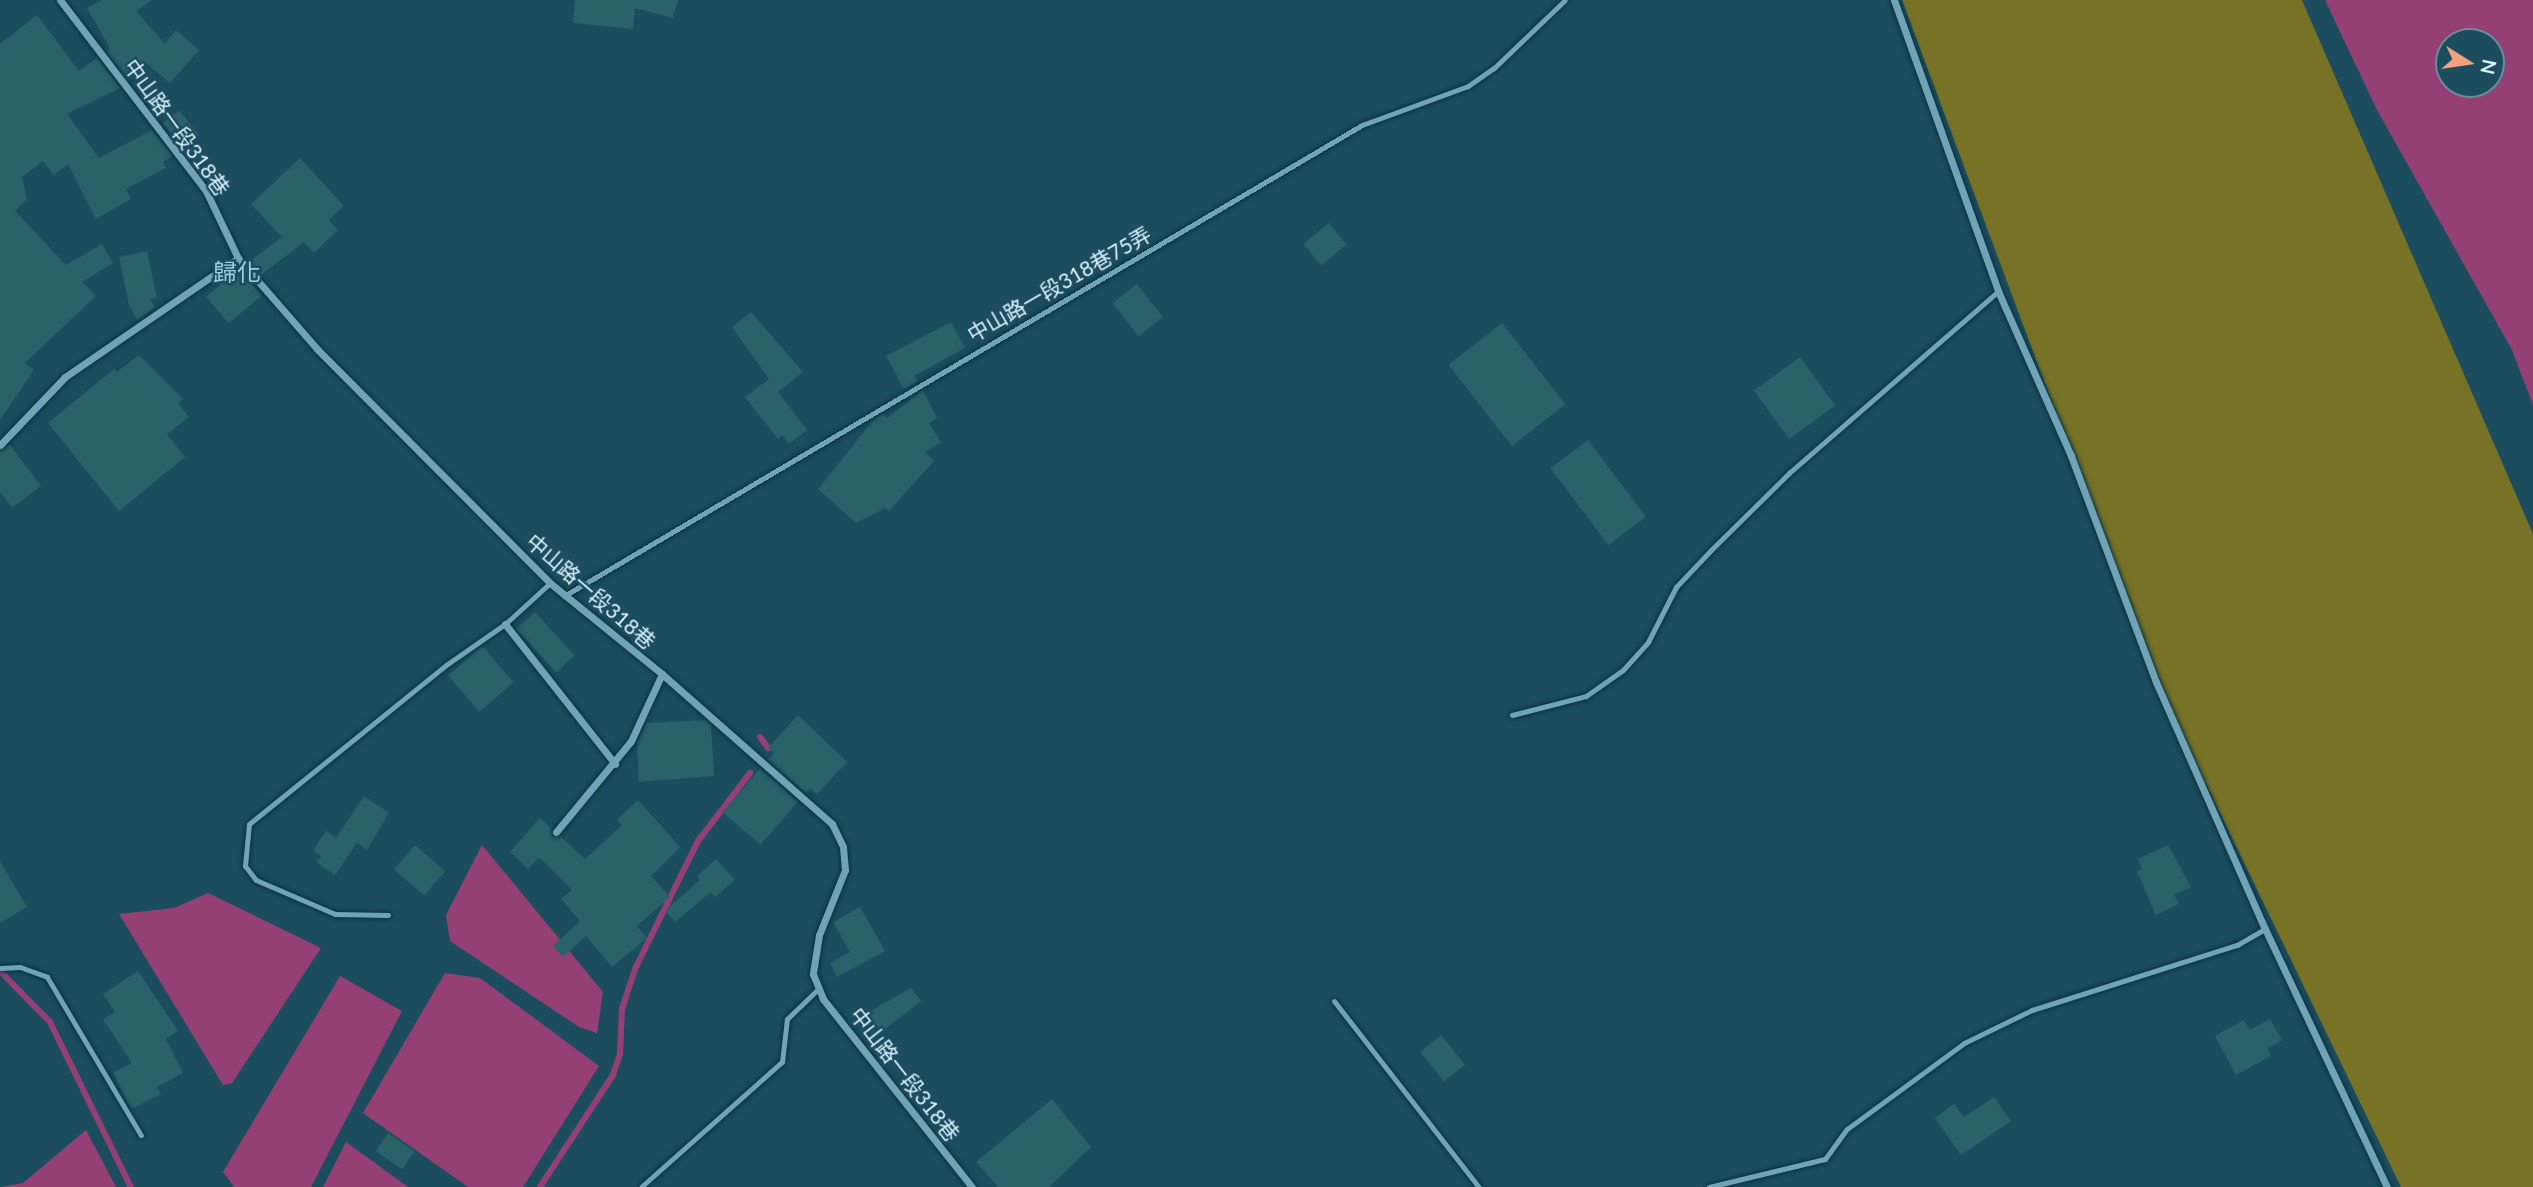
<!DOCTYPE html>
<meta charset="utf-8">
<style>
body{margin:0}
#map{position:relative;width:2533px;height:1187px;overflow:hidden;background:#1b4d5f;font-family:Lato,"Noto Sans TC",sans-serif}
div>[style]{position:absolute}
.green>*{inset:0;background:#787226}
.water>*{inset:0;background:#954075}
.stream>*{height:6px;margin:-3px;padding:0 3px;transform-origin:3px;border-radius:3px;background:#954075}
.building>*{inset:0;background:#296268;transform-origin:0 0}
.roads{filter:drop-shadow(0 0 2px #0b323f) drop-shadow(0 0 2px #0b323f)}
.lane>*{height:5px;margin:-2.5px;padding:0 2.5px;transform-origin:2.5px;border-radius:2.5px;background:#71a3b6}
.street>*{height:7px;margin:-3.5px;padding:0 3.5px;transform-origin:3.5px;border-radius:3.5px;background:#71a3b6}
span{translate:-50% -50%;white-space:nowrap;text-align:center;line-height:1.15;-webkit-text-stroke:5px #1b4d5f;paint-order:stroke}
.street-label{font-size:21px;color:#d9f2fd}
.quarter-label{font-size:24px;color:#9acde2}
.north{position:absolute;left:2435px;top:28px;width:70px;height:70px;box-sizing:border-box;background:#1b4d5f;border:2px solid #678f9e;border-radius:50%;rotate:102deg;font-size:19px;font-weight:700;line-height:28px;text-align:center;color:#d9f2fd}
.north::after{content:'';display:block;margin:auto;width:24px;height:32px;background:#f1a17d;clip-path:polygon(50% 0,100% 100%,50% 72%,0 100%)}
</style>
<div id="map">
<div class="green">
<div style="clip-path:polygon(1902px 0,2302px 0,2533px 534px,2533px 1187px,2401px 1187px,2156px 681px)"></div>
</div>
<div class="water">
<div style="clip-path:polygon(evenodd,2325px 0,2533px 0,2533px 405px,2512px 350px,2377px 110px,2325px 0,2449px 42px,2491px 42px,2491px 84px,2449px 84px,2449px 42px)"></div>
<div style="clip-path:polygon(482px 845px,603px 992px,597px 1033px,579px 1027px,450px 941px,446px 915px)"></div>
<div style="clip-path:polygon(208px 893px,321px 948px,232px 1083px,223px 1085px,119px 914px,174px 908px)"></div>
<div style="clip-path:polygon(445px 973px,480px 978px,599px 1066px,523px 1187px,468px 1187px,363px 1113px)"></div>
<div style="clip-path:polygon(340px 976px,402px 1011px,311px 1187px,234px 1187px,223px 1172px)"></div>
<div style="clip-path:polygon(86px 1130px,116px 1187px,0 1187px,23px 1183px)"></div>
<div style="clip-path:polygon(346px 1142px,408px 1187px,323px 1187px)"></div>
</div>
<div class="stream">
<div style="left:760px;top:737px;width:14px;rotate:54deg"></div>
<div style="left:2px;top:973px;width:69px;rotate:45.6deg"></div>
<div style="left:50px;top:1022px;width:184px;rotate:63.9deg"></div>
<div style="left:540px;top:1187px;width:134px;rotate:-56.9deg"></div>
<div style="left:613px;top:1075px;width:22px;rotate:-72deg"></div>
<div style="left:620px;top:1054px;width:45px;rotate:-87.5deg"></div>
<div style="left:622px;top:1009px;width:42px;rotate:-72deg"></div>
<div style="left:635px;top:969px;width:143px;rotate:-63.8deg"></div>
<div style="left:698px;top:841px;width:86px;rotate:-52.6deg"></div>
</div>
<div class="building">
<div style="clip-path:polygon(102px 0,152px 0,136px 11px,165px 44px,176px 30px,199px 50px,170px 83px,146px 63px,128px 79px,106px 51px,110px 48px,87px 8px)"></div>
<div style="clip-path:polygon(575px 0,678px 0,673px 18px,635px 8px,633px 29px,573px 23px)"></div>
<div style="clip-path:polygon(37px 15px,79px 71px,97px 58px,120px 88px,67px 114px,99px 158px,152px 130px,172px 156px,163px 162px,166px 168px,126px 189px,131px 199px,96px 219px,68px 164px,54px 175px,43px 161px,22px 177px,27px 199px,15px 211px,66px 265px,102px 244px,113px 263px,82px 282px,96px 296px,25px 363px,34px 370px,0 420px,0 44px)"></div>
<div style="left:179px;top:110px;width:32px;height:21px;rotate:51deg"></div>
<div style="clip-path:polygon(300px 158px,344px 206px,329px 220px,338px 230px,314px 253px,304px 242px,261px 275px,249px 262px,282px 237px,251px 204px)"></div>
<div style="left:1329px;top:223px;width:28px;height:33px;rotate:51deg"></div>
<div style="clip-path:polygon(147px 251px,157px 298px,150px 299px,155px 307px,137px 320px,129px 305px,119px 257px)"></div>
<div style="left:239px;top:269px;width:35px;height:43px;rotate:50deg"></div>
<div style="left:1137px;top:284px;width:42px;height:31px;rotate:52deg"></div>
<div style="clip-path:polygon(751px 312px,803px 372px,778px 392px,807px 430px,789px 444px,782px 435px,778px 439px,745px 397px,769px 379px,732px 327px)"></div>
<div style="clip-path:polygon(951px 322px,965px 348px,914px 376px,918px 381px,904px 389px,886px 356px)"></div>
<div style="left:1502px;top:323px;width:103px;height:68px;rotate:52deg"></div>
<div style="clip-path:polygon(139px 355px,183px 399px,178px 403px,189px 417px,167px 434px,185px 457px,119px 511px,48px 423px,114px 369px,117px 372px)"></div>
<div style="left:1800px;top:357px;width:60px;height:57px;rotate:54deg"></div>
<div style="clip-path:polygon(923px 390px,937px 418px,929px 423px,941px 442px,925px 452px,934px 461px,889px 511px,885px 508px,856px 523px,818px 489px,875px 418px,883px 414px,887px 418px)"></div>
<div style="left:1588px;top:440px;width:96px;height:47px;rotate:53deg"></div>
<div style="clip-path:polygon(9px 444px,41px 486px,12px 508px,0 492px,0 451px)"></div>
<div style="left:535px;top:612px;width:59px;height:25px;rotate:48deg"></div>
<div style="left:482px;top:646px;width:48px;height:45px;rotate:49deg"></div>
<div style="clip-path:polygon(798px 715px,847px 762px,817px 794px,810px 788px,806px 793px,768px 760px,774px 753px,768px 748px)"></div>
<div style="clip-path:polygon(705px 720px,711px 725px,714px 776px,639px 782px,637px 743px,646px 723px)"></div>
<div style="left:760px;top:769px;width:50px;height:57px;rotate:41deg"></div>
<div style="clip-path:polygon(364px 796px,389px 813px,367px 850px,357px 843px,335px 875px,316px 862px,321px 856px,313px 850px,326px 831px,336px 838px)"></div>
<div style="clip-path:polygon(638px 800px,680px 847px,651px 876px,670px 897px,637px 926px,647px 938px,612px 967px,586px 936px,563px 957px,553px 946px,580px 921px,561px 899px,572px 890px,539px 857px,528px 869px,510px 852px,540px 818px,551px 828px,552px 836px,560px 836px,585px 859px,622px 825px,617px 820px)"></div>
<div style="left:415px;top:845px;width:40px;height:32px;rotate:41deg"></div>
<div style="clip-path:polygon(2168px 845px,2191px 887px,2174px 895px,2179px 904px,2156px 915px,2137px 872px,2142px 869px,2138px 859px)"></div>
<div style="clip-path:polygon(716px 859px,735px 880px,715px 897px,711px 892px,675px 922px,665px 911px,700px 880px,697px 876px)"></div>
<div style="clip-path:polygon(0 861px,27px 907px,0 923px)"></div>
<div style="clip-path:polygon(860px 907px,885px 951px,837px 977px,830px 963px,850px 952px,833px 922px)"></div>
<div style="clip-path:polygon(138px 971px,178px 1031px,166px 1039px,183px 1073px,157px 1087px,161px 1094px,131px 1109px,113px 1073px,132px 1063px,103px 1019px,115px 1012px,103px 994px)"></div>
<div style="clip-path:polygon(911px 988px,921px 1001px,881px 1032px,867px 1013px)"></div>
<div style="clip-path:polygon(2270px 1019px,2282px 1040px,2267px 1049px,2271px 1056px,2236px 1075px,2215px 1036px,2244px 1020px,2250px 1030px)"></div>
<div style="left:1441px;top:1035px;width:38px;height:27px;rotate:51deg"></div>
<div style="clip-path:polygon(1994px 1097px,2011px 1121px,1961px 1155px,1935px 1118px,1954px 1104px,1964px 1117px)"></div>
<div style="clip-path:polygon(1052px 1099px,1091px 1147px,1049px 1187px,998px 1187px,976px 1162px)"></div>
<div style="left:388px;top:1133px;width:32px;height:22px;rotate:34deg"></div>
</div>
<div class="roads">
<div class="lane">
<div style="left:564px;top:596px;width:927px;rotate:-30.55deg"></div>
<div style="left:1362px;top:125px;width:113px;rotate:-20.2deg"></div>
<div style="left:1468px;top:86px;width:32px;rotate:-35deg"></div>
<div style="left:1494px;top:68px;width:98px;rotate:-43.8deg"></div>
<div style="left:1512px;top:715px;width:76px;rotate:-14.4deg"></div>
<div style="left:1586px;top:696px;width:45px;rotate:-35.1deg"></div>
<div style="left:1623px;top:670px;width:38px;rotate:-48deg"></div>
<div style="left:1648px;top:642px;width:62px;rotate:-63deg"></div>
<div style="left:1676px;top:587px;width:51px;rotate:-46.6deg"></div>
<div style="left:1711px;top:550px;width:110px;rotate:-44.6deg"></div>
<div style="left:1789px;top:473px;width:277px;rotate:-41deg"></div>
<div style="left:388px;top:915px;width:53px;rotate:-178.9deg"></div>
<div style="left:335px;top:914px;width:86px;rotate:-156.7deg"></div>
<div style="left:256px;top:880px;width:18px;rotate:-128deg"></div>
<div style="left:245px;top:866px;width:42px;rotate:-84.6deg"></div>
<div style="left:249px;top:824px;width:253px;rotate:-38.9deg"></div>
<div style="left:446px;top:665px;width:72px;rotate:-34.8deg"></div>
<div style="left:505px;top:624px;width:61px;rotate:-42.3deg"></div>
<div style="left:0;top:968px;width:20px;rotate:-3deg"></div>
<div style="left:20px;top:967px;width:29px;rotate:20deg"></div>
<div style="left:47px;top:977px;width:184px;rotate:59.3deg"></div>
<div style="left:1334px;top:1001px;width:236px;rotate:52.1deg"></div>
<div style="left:641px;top:1187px;width:188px;rotate:-41.6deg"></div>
<div style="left:782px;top:1062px;width:43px;rotate:-83.4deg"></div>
<div style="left:787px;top:1019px;width:45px;rotate:-44.1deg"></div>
<div style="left:1709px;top:1187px;width:119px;rotate:-13.6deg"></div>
<div style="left:1825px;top:1159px;width:37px;rotate:-54deg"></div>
<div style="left:1847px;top:1129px;width:145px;rotate:-36.3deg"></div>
<div style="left:1964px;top:1043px;width:76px;rotate:-25.9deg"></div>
<div style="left:2032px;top:1010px;width:215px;rotate:-17.6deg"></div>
<div style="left:2237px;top:945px;width:32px;rotate:-30deg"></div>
</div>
<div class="street">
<div style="left:60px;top:0;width:240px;rotate:52.6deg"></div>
<div style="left:206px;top:191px;width:74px;rotate:64.5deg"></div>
<div style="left:238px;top:258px;width:121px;rotate:49deg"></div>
<div style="left:317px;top:349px;width:330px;rotate:45.1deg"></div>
<div style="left:550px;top:583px;width:144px;rotate:39.1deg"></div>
<div style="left:662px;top:674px;width:227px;rotate:41.4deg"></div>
<div style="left:832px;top:824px;width:25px;rotate:64deg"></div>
<div style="left:843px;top:847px;width:23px;rotate:85deg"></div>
<div style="left:845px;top:870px;width:70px;rotate:111.8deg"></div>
<div style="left:819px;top:935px;width:39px;rotate:99deg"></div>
<div style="left:813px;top:974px;width:27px;rotate:68deg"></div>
<div style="left:823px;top:999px;width:240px;rotate:51.6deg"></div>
<div style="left:1894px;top:0;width:309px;rotate:70.3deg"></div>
<div style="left:1998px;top:291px;width:180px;rotate:66.1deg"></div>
<div style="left:2071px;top:456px;width:241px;rotate:69.4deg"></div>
<div style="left:2156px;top:682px;width:270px;rotate:66.2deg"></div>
<div style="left:2265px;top:929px;width:285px;rotate:64.7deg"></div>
<div style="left:0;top:445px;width:94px;rotate:-46.3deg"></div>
<div style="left:65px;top:377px;width:210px;rotate:-34.5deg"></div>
<div style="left:505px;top:624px;width:178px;rotate:51.8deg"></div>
<div style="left:556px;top:832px;width:118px;rotate:-50.5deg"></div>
<div style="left:631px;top:741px;width:74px;rotate:-65.2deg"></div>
</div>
</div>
<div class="street-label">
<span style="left:177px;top:127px;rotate:54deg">中山路一段318巷</span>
<span style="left:1059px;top:284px;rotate:-30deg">中山路一段318巷75弄</span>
<span style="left:591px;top:591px;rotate:41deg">中山路一段318巷</span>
<span style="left:905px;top:1074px;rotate:52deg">中山路一段318巷</span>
</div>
<div class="quarter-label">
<span style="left:237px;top:272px">歸化</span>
</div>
<div class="north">N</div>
</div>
